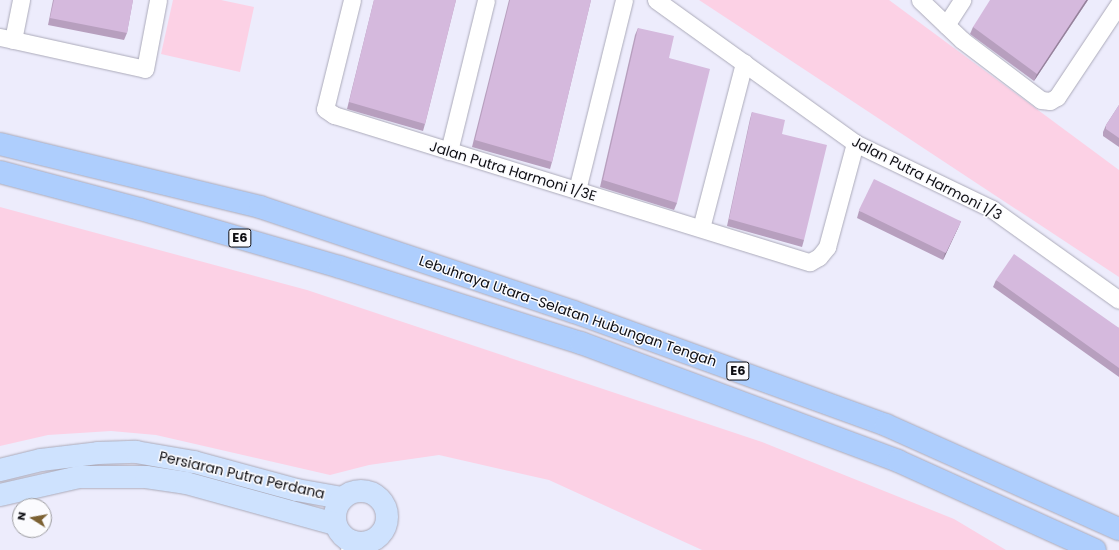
<!DOCTYPE html>
<meta charset="utf-8">
<style>
body{margin:0}
#map{position:relative;width:1119px;height:550px;overflow:hidden;background:#edecfc;font-family:Poppins,sans-serif}
div>[style]{position:absolute}
.green>*{inset:0;background:#fcd1e5}
.roads{filter:drop-shadow(0 0 1px #abaab9) drop-shadow(0 0 1px #abaab9)}
.minor>*{height:17px;margin:-8.5px;padding:0 8.5px;transform-origin:8.5px;border-radius:8.5px;background:#fff}
.major>*{height:22px;margin:-11px;padding:0 11px;transform-origin:11px;border-radius:11px;background:#cee2fe}
.major>.ring{margin:-11px;padding:0;box-sizing:content-box;background:none;border:22px solid #cee2fe;border-radius:50%}
.highway>*{height:22px;margin:-11px;padding:0 11px;transform-origin:11px;border-radius:11px;background:#aecefd}
.wall>*{inset:0;background:#b79fbe}
.shaded-wall>*{inset:0;background:#95829b}
.building>*{inset:0;background:#d5b9dd;transform-origin:0 0}
span{translate:-50% -50%;white-space:nowrap;text-align:center;line-height:1.15;-webkit-text-stroke:3px #fbfbfe;paint-order:stroke}
.shield-label span{padding:1px 3px;background:#fbfbfe;border:1px solid;border-radius:3px;-webkit-text-stroke-width:0}
.shield-label{font-size:13px;color:#0d0d12;font-weight:700}
.street-label{font-size:14px;color:#0d0d12}
.north{position:absolute;left:12px;top:498px;width:40px;height:40px;box-sizing:border-box;background:#fbfbfe;border:1px solid #9c9ca0;border-radius:50%;rotate:281deg;font-size:11px;font-weight:700;line-height:16px;text-align:center;color:#0d0d12}
.north::after{content:'';display:block;margin:auto;width:14px;height:18px;background:#7c6133;clip-path:polygon(50% 0,100% 100%,50% 72%,0 100%)}
</style>
<div id="map">
<div class="green">
<div style="clip-path:polygon(173px 0,221px 0,254px 7px,240px 72px,161px 54px)"></div>
<div style="clip-path:polygon(699px 0,889px 0,1119px 170px,1119px 277px)"></div>
<div style="clip-path:polygon(0 207px,307px 290px,762px 442px,954px 519px,1006px 550px,702px 550px,549px 480px,439px 455px,369px 465px,330px 475px,156px 435px,111px 431px,48px 435px,0 446px)"></div>
</div>
<div class="roads">
<div class="minor">
<div style="left:352px;top:0;width:112px;rotate:103.9deg"></div>
<div style="left:325px;top:109px;width:11px;rotate:34deg"></div>
<div style="left:334px;top:115px;width:498px;rotate:17.2deg"></div>
<div style="left:810px;top:262px;width:10px;rotate:-29deg"></div>
<div style="left:819px;top:257px;width:13px;rotate:-51deg"></div>
<div style="left:827px;top:247px;width:108px;rotate:-74.9deg"></div>
<div style="left:656px;top:0;width:245px;rotate:35.7deg"></div>
<div style="left:855px;top:143px;width:152px;rotate:25.7deg"></div>
<div style="left:992px;top:209px;width:156px;rotate:35.6deg"></div>
<div style="left:920px;top:0;width:58px;rotate:43.6deg"></div>
<div style="left:962px;top:40px;width:99px;rotate:37.2deg"></div>
<div style="left:1041px;top:100px;width:9px;rotate:6deg"></div>
<div style="left:1050px;top:101px;width:8px;rotate:-30deg"></div>
<div style="left:1057px;top:97px;width:112px;rotate:-56.3deg"></div>
<div style="left:946px;top:25px;width:30px;rotate:-57deg"></div>
<div style="left:0;top:37px;width:148px;rotate:12.4deg"></div>
<div style="left:145px;top:69px;width:70px;rotate:-79.3deg"></div>
<div style="left:13px;top:40px;width:41px;rotate:-78.7deg"></div>
<div style="left:449px;top:151px;width:155px;rotate:-76.2deg"></div>
<div style="left:577px;top:190px;width:196px;rotate:-76.1deg"></div>
<div style="left:701px;top:228px;width:171px;rotate:-75.4deg"></div>
<div style="left:349px;top:550px;width:9px;rotate:-69deg"></div>
<div style="left:368px;top:550px;width:7px;rotate:-82deg"></div>
</div>
<div class="major">
<div style="left:0;top:470px;width:42px;rotate:-13.7deg"></div>
<div style="left:41px;top:460px;width:57px;rotate:-7deg"></div>
<div style="left:98px;top:453px;width:38px;rotate:-2deg"></div>
<div style="left:136px;top:452px;width:59px;rotate:9.8deg"></div>
<div style="left:194px;top:462px;width:107px;rotate:15.2deg"></div>
<div style="left:297px;top:490px;width:46px;rotate:10.1deg"></div>
<div class="ring" style="left:335px;top:491px;width:30px;height:30px"></div>
<div style="left:0;top:495px;width:81px;rotate:-12.8deg"></div>
<div style="left:79px;top:477px;width:67px"></div>
<div style="left:146px;top:477px;width:40px;rotate:8.5deg"></div>
<div style="left:186px;top:483px;width:155px;rotate:15.4deg"></div>
</div>
<div class="highway">
<div style="left:0;top:144px;width:268px;rotate:13.6deg"></div>
<div style="left:260px;top:207px;width:331px;rotate:18.5deg"></div>
<div style="left:574px;top:312px;width:332px;rotate:19.9deg"></div>
<div style="left:886px;top:425px;width:255px;rotate:24.1deg"></div>
<div style="left:0;top:172px;width:145px;rotate:14.8deg"></div>
<div style="left:140px;top:209px;width:208px;rotate:16.2deg"></div>
<div style="left:340px;top:267px;width:253px;rotate:17.5deg"></div>
<div style="left:581px;top:343px;width:338px;rotate:20.4deg"></div>
<div style="left:898px;top:461px;width:216px;rotate:24.3deg"></div>
</div>
</div>
<div class="wall">
<div style="clip-path:polygon(53px 0,133px 0,127px 33px,124px 40px,48px 25px)"></div>
<div style="clip-path:polygon(374px 0,456px 0,425px 124px,423px 131px,347px 109px)"></div>
<div style="clip-path:polygon(509px 0,591px 0,552px 162px,550px 169px,472px 147px)"></div>
<div style="clip-path:polygon(1088px 0,1034px 81px,970px 34px,973px 27px)"></div>
<div style="clip-path:polygon(638px 28px,669px 58px,677px 203px,674px 210px,600px 187px,635px 35px)"></div>
<div style="clip-path:polygon(1119px 105px,1119px 147px,1103px 136px,1103px 132px,1106px 125px)"></div>
<div style="clip-path:polygon(752px 112px,782px 134px,804px 240px,802px 247px,727px 226px,750px 119px)"></div>
<div style="clip-path:polygon(859px 211px,961px 221px,958px 228px,943px 260px,857px 218px)"></div>
<div style="clip-path:polygon(996px 280px,1119px 328px,1119px 377px,993px 287px)"></div>
</div>
<div class="shaded-wall">
<div style="clip-path:polygon(1086px 0,1088px 0,1034px 81px,1037px 74px)"></div>
<div style="clip-path:polygon(961px 221px,958px 228px,943px 260px,945px 253px)"></div>
</div>
<div class="building">
<div style="clip-path:polygon(54px 0,133px 0,127px 33px,50px 18px)"></div>
<div style="clip-path:polygon(374px 0,456px 0,425px 124px,349px 102px)"></div>
<div style="clip-path:polygon(510px 0,591px 0,552px 162px,475px 140px)"></div>
<div style="clip-path:polygon(990px 0,1086px 0,1037px 74px,973px 27px)"></div>
<div style="clip-path:polygon(638px 28px,674px 36px,669px 58px,710px 69px,677px 203px,603px 180px)"></div>
<div style="clip-path:polygon(1119px 105px,1119px 138px,1106px 129px,1106px 125px)"></div>
<div style="clip-path:polygon(752px 112px,785px 120px,782px 134px,827px 145px,804px 240px,729px 219px)"></div>
<div style="left:874px;top:179px;width:97px;height:35px;rotate:26deg"></div>
<div style="clip-path:polygon(1014px 254px,1119px 328px,1119px 368px,996px 280px)"></div>
</div>
<div class="shield-label">
<span style="left:240px;top:238px">E6</span>
<span style="left:738px;top:371px">E6</span>
</div>
<div class="street-label">
<span style="left:513px;top:171px;rotate:17deg">Jalan Putra Harmoni 1/3E</span>
<span style="left:927px;top:178px;rotate:27deg">Jalan Putra Harmoni 1/3</span>
<span style="left:568px;top:311px;rotate:19deg">Lebuhraya Utara–Selatan Hubungan Tengah</span>
<span style="left:242px;top:475px;rotate:13deg">Persiaran Putra Perdana</span>
</div>
<div class="north">N</div>
</div>
